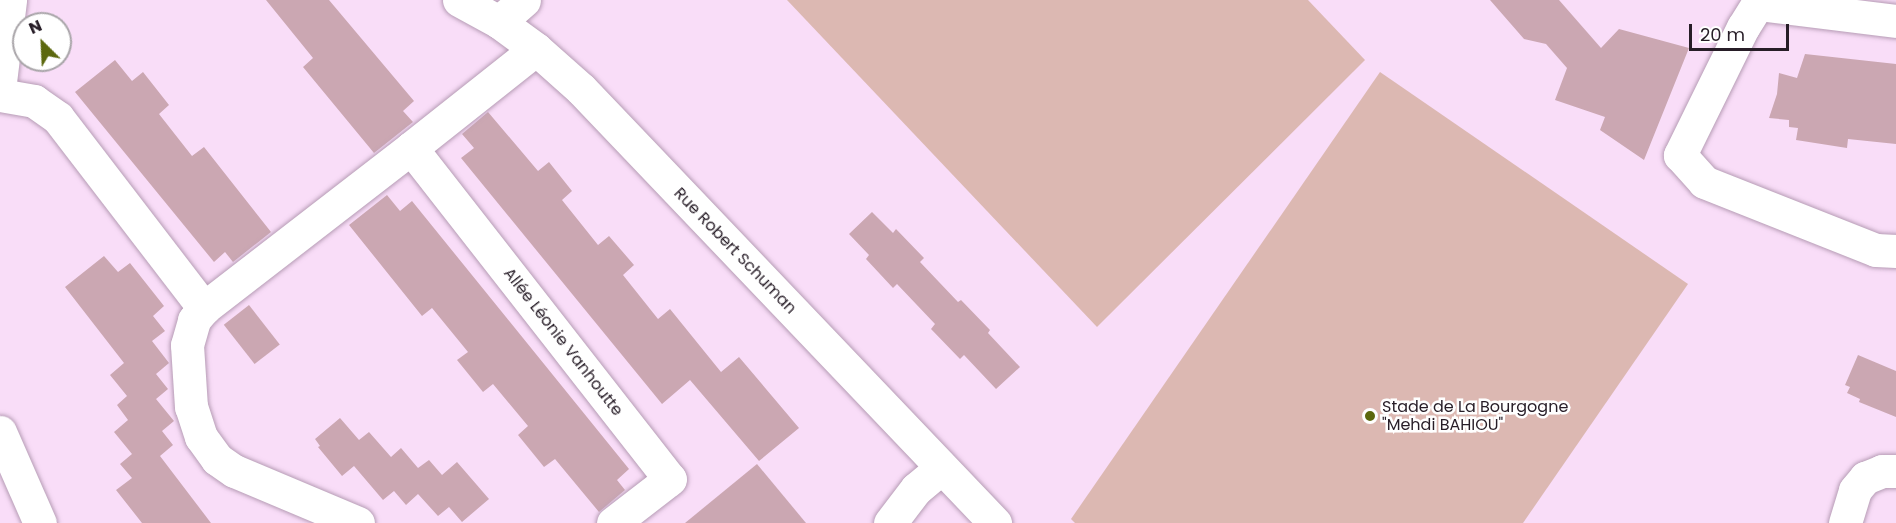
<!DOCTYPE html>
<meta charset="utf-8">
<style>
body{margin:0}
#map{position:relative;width:1896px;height:523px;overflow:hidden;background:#f9ddf8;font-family:Poppins,sans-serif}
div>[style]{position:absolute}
.green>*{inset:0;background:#dcb8b2}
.building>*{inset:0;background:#cba7b2;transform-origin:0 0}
.roads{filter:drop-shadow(0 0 2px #b69cb5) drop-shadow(0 0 2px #b69cb5)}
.street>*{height:33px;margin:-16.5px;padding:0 16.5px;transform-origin:16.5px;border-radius:16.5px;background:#fff}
.secondary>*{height:33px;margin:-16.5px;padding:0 16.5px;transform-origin:16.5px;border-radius:16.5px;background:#fff}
.dots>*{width:16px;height:16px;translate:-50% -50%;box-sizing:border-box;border:3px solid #fff;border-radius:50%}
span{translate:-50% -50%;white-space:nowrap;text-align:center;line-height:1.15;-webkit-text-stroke:5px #fff;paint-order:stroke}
.street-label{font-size:16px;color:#271d27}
.poi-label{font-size:16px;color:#271d27}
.left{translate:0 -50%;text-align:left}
.north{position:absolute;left:12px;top:12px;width:60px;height:60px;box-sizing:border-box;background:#fff;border:2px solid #a9a5a9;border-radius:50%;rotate:336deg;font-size:16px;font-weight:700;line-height:24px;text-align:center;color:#271d27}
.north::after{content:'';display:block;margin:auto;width:21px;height:27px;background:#5c680e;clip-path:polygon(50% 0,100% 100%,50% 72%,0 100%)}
.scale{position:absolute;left:1689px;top:24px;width:100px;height:27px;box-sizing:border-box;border:3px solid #271d27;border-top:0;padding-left:8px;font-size:18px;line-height:21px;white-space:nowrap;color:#271d27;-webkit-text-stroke:4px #fff;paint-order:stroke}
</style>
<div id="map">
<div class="green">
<div style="clip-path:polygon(787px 0,1308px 0,1365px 60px,1097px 327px)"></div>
<div style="clip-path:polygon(1380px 72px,1688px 284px,1523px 523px,1075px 523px,1071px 519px)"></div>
</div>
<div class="building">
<div style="clip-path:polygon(266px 0,329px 0,414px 101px,403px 111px,413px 122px,374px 153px,303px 67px,313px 58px)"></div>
<div style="clip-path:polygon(1490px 0,1559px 0,1601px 48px,1619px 29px,1689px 48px,1644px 160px,1600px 130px,1605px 117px,1555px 100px,1567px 68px,1546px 44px,1524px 39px)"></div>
<div style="clip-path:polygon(1805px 54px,1896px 64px,1896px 144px,1848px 139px,1847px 148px,1796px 140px,1798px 128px,1789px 127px,1789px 120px,1769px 118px,1777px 94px,1779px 73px,1797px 78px)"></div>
<div style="clip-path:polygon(115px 60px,132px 81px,143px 72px,169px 105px,159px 114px,192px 156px,204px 147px,271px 232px,233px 262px,225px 252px,214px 262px,75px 92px)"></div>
<div style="clip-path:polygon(488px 112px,538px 171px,549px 162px,572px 191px,562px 200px,598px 245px,609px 236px,634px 265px,623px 275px,658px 319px,670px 309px,721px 372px,739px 357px,799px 428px,759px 461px,690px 380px,662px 404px,461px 158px,474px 148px,462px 134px)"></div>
<div style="clip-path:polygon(387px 195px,400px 211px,412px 201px,629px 469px,617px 480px,625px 490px,599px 512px,555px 459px,544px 467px,518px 435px,528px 426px,493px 384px,483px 392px,457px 360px,468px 352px,432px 308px,422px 316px,349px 225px)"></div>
<div style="clip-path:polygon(872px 212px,893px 233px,896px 229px,924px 258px,920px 262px,958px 302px,961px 300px,990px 330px,988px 333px,1020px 367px,996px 389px,964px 355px,960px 359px,931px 329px,935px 324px,897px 284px,893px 288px,866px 259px,869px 255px,849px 234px)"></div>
<div style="clip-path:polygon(104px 256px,118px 272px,130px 263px,164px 306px,153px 316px,165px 331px,152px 341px,169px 363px,156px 374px,168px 389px,156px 399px,174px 421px,162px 431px,173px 445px,160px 456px,211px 523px,142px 523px,116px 490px,132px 478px,120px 464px,132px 454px,114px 432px,128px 420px,117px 405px,127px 396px,110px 375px,124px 363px,65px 287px)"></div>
<div style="left:249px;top:305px;width:50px;height:32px;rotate:52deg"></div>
<div style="clip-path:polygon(1858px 355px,1896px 371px,1896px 417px,1859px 402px,1860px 399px,1847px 393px,1850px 387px,1845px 385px)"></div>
<div style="clip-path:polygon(340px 418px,359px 440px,369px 432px,391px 457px,401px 448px,418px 468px,429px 460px,442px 475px,457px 462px,489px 499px,462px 522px,449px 507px,438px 516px,418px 494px,406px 505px,394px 491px,383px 500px,354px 466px,342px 476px,318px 447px,320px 446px,315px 439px)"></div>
<div style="clip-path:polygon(757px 464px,806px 523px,685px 523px)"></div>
</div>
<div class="roads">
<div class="street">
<div style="left:1760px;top:0;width:32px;rotate:122deg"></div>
<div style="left:1743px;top:27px;width:143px;rotate:116.2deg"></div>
<div style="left:1680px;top:155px;width:36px;rotate:48deg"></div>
<div style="left:1704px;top:182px;width:185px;rotate:21.6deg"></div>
<div style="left:1876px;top:250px;width:20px;rotate:3deg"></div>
<div style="left:1758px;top:4px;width:139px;rotate:7deg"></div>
<div style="left:499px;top:22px;width:33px;rotate:-41deg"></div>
<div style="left:0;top:82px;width:83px;rotate:-83deg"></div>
<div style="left:0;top:95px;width:35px;rotate:10deg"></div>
<div style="left:34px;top:101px;width:29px;rotate:35deg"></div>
<div style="left:58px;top:118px;width:240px;rotate:52.5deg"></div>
<div style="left:411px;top:148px;width:159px;rotate:-38.4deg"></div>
<div style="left:0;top:432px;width:99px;rotate:66.3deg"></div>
<div style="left:358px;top:523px;width:134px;rotate:-157.2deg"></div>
<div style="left:234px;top:471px;width:21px;rotate:-145deg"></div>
<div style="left:217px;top:459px;width:27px;rotate:-126deg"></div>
<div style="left:201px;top:437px;width:32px;rotate:-108deg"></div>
<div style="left:191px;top:407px;width:62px;rotate:-93.7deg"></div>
<div style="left:187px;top:345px;width:26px;rotate:-74deg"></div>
<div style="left:194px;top:320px;width:16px;rotate:-50deg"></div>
<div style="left:204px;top:308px;width:262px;rotate:-37.7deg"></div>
<div style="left:411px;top:148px;width:420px;rotate:52deg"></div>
<div style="left:670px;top:479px;width:72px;rotate:142.3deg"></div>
<div style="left:890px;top:523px;width:43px;rotate:-52.6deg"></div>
<div style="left:916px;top:489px;width:33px;rotate:-40deg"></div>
<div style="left:1845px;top:523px;width:34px;rotate:-73deg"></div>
<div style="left:1855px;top:490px;width:16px;rotate:-50deg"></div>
<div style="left:1865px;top:478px;width:18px;rotate:-22deg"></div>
<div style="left:1882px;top:471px;width:14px"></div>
</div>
<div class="secondary">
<div style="left:459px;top:0;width:46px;rotate:28.8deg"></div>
<div style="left:499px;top:22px;width:46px;rotate:36.1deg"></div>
<div style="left:536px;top:49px;width:60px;rotate:41.6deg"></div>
<div style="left:581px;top:89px;width:600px;rotate:46.35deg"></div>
</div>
</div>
<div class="dots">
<div style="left:1370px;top:416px;background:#5c680e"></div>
</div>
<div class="street-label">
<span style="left:735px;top:251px;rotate:46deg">Rue Robert Schuman</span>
<span style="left:563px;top:342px;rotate:52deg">Allée Léonie Vanhoutte</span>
</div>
<div class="poi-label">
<span class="left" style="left:1382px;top:416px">Stade de La Bourgogne<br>"Mehdi BAHIOU"</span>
</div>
<div class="north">N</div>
<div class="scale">20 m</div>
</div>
